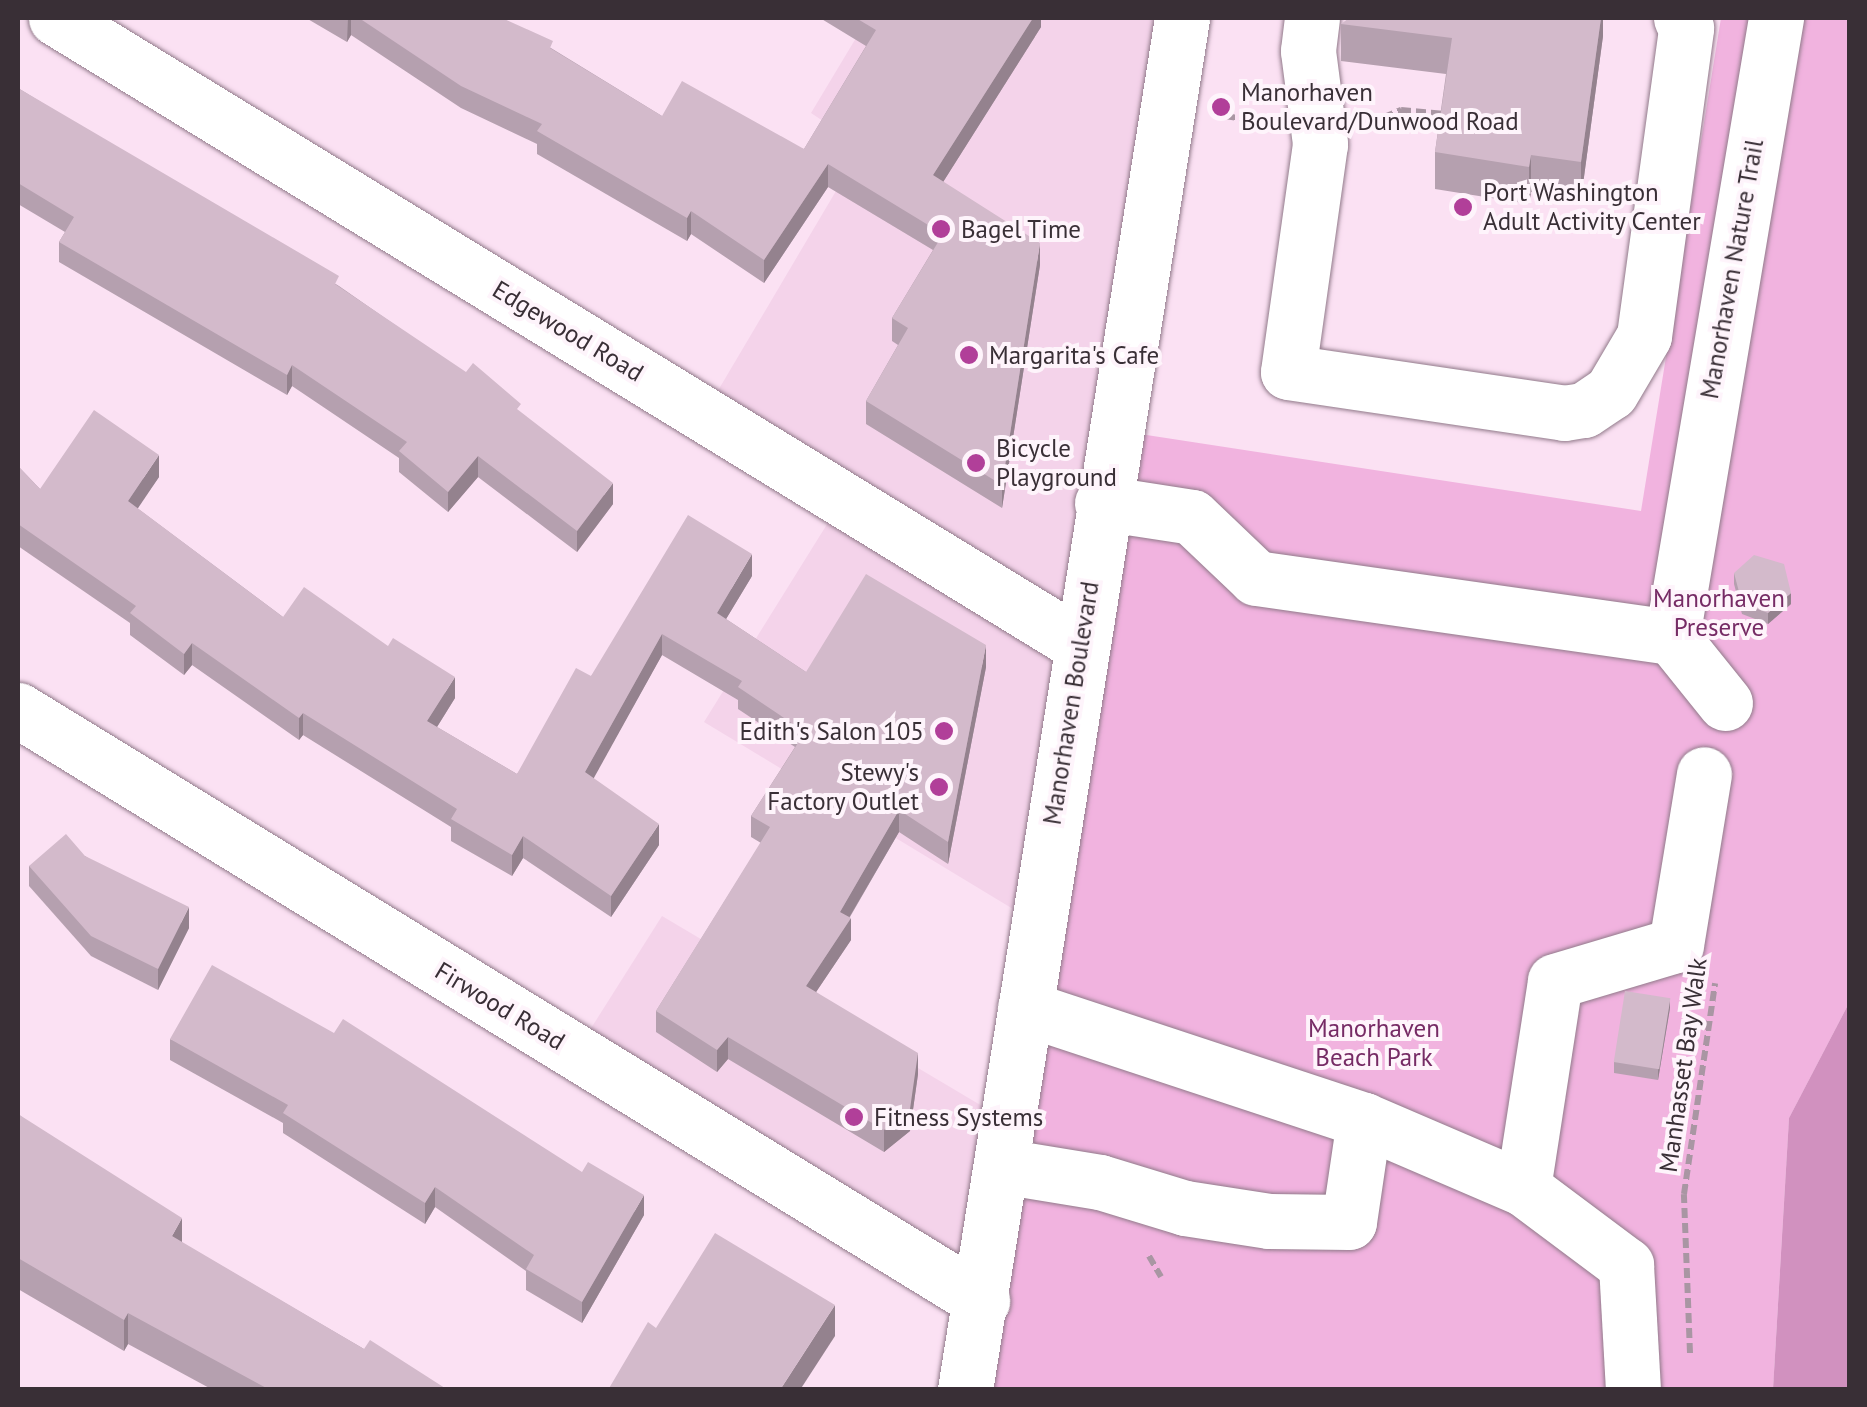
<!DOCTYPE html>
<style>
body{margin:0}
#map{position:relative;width:1867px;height:1407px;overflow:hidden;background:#fbe1f3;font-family:"PT Sans",sans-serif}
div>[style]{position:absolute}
.built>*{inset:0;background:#f4d3ea}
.green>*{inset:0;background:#f1b3df}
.water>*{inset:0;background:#d191bf}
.path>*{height:6px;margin-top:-3px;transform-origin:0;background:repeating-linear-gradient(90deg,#a996a3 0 10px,transparent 0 15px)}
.roads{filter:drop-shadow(0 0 2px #917a8a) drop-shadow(0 0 2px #917a8a)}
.minor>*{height:55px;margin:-27.5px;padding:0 27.5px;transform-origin:27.5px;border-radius:27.5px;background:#fff}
.wall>*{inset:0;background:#b5a0af}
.shaded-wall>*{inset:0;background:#94828e}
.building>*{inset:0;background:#d3bacb;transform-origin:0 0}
.dots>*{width:28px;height:28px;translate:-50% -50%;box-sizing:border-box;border:5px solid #fef4fb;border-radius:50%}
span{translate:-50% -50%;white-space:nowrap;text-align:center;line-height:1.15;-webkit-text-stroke:8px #fef4fb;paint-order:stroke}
.poi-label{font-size:25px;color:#392f36}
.left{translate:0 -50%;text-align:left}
.right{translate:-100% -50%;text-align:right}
.street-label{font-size:25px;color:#392f36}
.park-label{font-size:25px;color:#762b65}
.frame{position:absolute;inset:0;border:20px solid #392f36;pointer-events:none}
</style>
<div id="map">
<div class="built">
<div style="clip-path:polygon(868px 18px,1182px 18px,1038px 924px,704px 722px,839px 505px,700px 421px,862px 147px,811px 113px)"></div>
<div style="clip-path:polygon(662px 916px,1009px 1122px,982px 1301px,576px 1052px)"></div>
</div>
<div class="green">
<div style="clip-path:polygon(1721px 18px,1849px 18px,1849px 1003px,1789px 1118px,1773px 1389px,965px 1390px,1114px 430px,1641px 511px)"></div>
</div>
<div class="water">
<div style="clip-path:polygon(1849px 1003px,1849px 1389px,1773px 1389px,1789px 1118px)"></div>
</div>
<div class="path">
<div style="left:1225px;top:116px;width:36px;rotate:9deg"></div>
<div style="left:1370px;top:123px;width:34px;rotate:-23deg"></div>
<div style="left:1401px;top:110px;width:44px;rotate:5.2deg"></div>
<div style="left:1149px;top:1256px;width:24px;rotate:60deg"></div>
<div style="left:1690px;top:1353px;width:159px;rotate:-92.2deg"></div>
<div style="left:1684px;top:1194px;width:213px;rotate:-81.6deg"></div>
</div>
<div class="roads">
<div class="minor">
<div style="left:56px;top:18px;width:1199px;rotate:31.46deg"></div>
<div style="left:1312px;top:18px;width:33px;rotate:97deg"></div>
<div style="left:1308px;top:51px;width:94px;rotate:82.6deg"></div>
<div style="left:1320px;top:144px;width:230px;rotate:98deg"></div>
<div style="left:1288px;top:372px;width:279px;rotate:8.4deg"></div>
<div style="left:1564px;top:413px;width:20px;rotate:-9deg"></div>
<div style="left:1584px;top:410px;width:32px;rotate:-34deg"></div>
<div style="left:1611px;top:392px;width:65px;rotate:-59.5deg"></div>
<div style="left:1644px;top:336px;width:311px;rotate:-82.2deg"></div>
<div style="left:1686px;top:28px;width:11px;rotate:-117deg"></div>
<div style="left:1102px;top:503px;width:91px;rotate:8.8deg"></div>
<div style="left:1192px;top:517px;width:88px;rotate:43.6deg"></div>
<div style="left:1256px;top:578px;width:420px;rotate:8.1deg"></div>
<div style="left:1725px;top:703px;width:85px;rotate:-128.8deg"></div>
<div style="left:1672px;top:637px;width:628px;rotate:-80.46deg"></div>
<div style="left:18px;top:710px;width:1131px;rotate:31.51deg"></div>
<div style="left:1025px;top:1008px;width:357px;rotate:18.3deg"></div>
<div style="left:1364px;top:1120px;width:103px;rotate:98.4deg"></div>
<div style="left:1364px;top:1120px;width:173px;rotate:23.2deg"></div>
<div style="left:1523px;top:1188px;width:129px;rotate:36.8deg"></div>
<div style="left:1626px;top:1265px;width:125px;rotate:86.8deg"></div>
<div style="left:1002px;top:1166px;width:99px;rotate:9.3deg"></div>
<div style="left:1100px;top:1182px;width:89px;rotate:17deg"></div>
<div style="left:1185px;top:1208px;width:85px;rotate:8.8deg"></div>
<div style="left:1269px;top:1221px;width:80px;rotate:0.7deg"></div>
<div style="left:1523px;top:1188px;width:209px;rotate:-81.2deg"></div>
<div style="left:1555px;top:981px;width:126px;rotate:-16.6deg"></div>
<div style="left:1676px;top:945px;width:173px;rotate:-80.7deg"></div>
<div style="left:965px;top:1390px;width:1389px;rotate:-81.01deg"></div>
</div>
</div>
<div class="wall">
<div style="clip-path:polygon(306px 18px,502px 18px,662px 116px,804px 149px,866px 46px,820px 18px,1041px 18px,1041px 27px,943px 182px,1040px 265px,1002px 508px,866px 424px,866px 401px,898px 345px,892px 341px,892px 318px,933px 250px,828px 187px,764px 283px,691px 234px,687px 241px,537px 154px,537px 144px,461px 108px,351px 35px,347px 42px)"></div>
<div style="clip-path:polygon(1603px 18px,1603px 36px,1581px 199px,1531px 192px,1529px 204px,1435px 189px,1435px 152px,1446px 74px,1341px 61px,1341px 24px)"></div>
<div style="clip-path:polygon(18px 88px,339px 286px,521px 413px,613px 504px,577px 552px,478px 477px,448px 512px,399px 472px,399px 458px,292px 386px,287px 395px,59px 262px,59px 242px,65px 232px,18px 204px)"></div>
<div style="clip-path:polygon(18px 466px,40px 489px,159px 477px,137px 508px,283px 617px,455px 698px,437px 727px,517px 774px,591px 676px,752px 576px,726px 619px,806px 672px,986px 667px,948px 864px,899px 832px,850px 917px,851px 940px,816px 992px,918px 1074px,910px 1131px,884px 1152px,728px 1059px,717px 1072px,656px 1032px,656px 1011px,761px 843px,751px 837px,751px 816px,795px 747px,738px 709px,738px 700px,662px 655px,593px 778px,659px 845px,611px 917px,523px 858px,512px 876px,451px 841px,451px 827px,303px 735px,299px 740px,192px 665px,184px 675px,130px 635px,130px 623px,18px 546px)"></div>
<div style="clip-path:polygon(1734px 573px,1791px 604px,1768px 624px,1742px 614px,1734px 584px)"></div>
<div style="clip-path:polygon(85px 856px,189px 928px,158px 990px,91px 956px,29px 886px,29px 866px)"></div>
<div style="clip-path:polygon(1670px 1008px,1658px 1080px,1614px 1073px,1614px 1062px)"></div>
<div style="clip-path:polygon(170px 1039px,644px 1215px,582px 1323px,526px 1290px,526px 1271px,435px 1207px,425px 1224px,283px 1133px,283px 1123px,170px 1060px)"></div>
<div style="clip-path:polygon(18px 1114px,182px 1243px,364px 1349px,448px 1390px,213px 1390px,128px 1344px,124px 1351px,18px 1289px)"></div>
</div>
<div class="shaded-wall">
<div style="clip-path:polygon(348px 18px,351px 18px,351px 35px,347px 42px)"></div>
<div style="clip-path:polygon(1033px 18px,1041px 18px,1041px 27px,933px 198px,933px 175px)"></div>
<div style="clip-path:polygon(1601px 18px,1603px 18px,1603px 36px,1581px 199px,1581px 162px)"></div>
<div style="clip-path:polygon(1531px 155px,1531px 192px,1529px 204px,1529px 167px)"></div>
<div style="clip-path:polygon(828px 164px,828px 187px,764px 283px,764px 260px)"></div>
<div style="clip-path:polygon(691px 211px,691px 234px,687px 241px,687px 218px)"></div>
<div style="clip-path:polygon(1040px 243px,1040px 265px,1002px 508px,1002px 485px)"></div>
<div style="clip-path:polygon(292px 365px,292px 386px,287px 395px,287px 375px)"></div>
<div style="clip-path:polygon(159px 455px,159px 477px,128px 523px,128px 501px)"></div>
<div style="clip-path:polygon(478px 456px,478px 477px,448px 512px,448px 492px)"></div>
<div style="clip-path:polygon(613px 483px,613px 504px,577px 552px,577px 531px)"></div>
<div style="clip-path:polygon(752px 554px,752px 576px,717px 634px,717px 613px)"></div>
<div style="clip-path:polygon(1791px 593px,1791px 604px,1768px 624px,1768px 613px)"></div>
<div style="clip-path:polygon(662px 634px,662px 655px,585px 794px,585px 772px)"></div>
<div style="clip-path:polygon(192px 643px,192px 665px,184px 675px,184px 654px)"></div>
<div style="clip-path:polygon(986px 645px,986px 667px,948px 864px,948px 842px)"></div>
<div style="clip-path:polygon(455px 677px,455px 698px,427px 743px,427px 721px)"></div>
<div style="clip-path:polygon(303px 713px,303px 735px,299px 740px,299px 718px)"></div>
<div style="clip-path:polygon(899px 810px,899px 832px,840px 933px,840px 912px)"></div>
<div style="clip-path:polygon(659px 824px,659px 845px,611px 917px,611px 896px)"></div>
<div style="clip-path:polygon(523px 836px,523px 858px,512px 876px,512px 855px)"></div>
<div style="clip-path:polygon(189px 907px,189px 928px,158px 990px,158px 969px)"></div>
<div style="clip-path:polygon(851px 918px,851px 940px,806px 1007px,806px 986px)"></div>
<div style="clip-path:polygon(1670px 998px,1670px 1008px,1658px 1080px,1658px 1069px)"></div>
<div style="clip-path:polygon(728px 1037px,728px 1059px,717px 1072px,717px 1050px)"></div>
<div style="clip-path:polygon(918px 1053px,918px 1074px,910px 1131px,884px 1152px,884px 1130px)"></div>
<div style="clip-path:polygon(435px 1187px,435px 1207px,425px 1224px,425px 1203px)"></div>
<div style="clip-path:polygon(644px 1195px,644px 1215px,582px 1323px,582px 1302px)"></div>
<div style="clip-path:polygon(182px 1218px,182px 1249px,172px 1236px)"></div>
<div style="clip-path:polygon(835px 1305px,835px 1336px,800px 1390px,780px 1390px)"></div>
<div style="clip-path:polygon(128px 1313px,128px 1344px,124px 1351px,124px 1320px)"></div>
</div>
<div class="building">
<div style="clip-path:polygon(359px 18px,502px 18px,553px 41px,550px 48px,662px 116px,682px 81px,804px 149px,876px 30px,856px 18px,1033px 18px,933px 175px,1040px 243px,1002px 485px,866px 401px,908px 328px,892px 318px,943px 234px,828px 164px,764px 260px,691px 211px,687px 218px,537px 131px,542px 124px,461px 86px)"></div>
<div style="clip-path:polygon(1349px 18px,1601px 18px,1581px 162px,1531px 155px,1529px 167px,1435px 152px,1452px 38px,1341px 24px)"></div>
<div style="clip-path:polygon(18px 88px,339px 276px,335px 284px,466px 372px,473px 363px,521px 404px,517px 409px,613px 483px,577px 531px,478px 456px,448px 492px,399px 451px,407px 442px,292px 365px,287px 375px,59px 242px,74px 217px,18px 183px)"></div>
<div style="clip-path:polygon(94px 410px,159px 455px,128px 501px,283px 617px,304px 587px,388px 646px,393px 638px,455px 677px,427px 721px,517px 774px,576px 668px,591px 676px,688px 515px,752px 554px,717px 613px,806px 672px,866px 574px,986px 645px,948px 842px,899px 810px,840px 912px,851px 918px,806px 986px,918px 1053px,910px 1109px,884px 1130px,728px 1037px,717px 1050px,656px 1011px,770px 827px,751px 816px,805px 732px,738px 687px,742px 681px,662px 634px,585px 772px,659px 824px,611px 896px,523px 836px,512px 855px,451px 819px,457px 809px,303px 713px,299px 718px,192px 643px,184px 654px,130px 613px,136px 606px,18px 524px,18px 466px,40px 489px)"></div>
<div style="clip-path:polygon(1754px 555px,1784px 564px,1791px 593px,1768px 613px,1742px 603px,1734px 573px)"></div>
<div style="clip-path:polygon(66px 834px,85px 856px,189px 907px,158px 969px,91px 936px,29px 866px)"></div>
<div style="clip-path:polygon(212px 965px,334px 1033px,343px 1019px,582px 1172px,588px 1162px,644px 1195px,582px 1302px,526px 1269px,534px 1255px,435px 1187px,425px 1203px,283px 1113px,288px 1105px,170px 1039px)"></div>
<div style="left:1625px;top:991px;width:46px;height:72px;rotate:9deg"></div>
<div style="clip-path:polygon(18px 1114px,182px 1218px,172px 1236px,364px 1349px,370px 1340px,448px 1390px,270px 1390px,128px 1313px,124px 1320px,18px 1258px)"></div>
<div style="clip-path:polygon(715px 1233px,835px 1305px,780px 1390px,608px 1390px,648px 1322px,656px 1328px)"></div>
</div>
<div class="dots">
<div style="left:1221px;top:107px;background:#b13f99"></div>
<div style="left:1463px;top:207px;background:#b13f99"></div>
<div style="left:941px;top:229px;background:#b13f99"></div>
<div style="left:969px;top:355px;background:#b13f99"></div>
<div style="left:976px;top:463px;background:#b13f99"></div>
<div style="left:944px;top:731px;background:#b13f99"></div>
<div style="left:939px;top:787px;background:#b13f99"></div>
<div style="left:854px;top:1117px;background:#b13f99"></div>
</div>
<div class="poi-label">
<span class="left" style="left:1241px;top:107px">Manorhaven<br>Boulevard/Dunwood Road</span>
<span class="left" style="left:1483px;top:207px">Port Washington<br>Adult Activity Center</span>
<span class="left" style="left:961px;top:229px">Bagel Time</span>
<span class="left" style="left:989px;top:355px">Margarita's Cafe</span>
<span class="left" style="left:996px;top:463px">Bicycle<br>Playground</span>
<span class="right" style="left:924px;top:731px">Edith's Salon 105</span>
<span class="right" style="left:919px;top:787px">Stewy's<br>Factory Outlet</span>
<span class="left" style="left:874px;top:1117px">Fitness Systems</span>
</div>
<div class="street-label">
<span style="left:1732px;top:269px;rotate:-80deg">Manorhaven Nature Trail</span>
<span style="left:568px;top:331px;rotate:31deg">Edgewood Road</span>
<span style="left:1071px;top:703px;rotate:-81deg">Manorhaven Boulevard</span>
<span style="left:500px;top:1006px;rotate:31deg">Firwood Road</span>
<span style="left:1683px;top:1065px;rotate:-82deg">Manhasset Bay Walk</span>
</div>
<div class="park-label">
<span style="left:1719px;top:613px">Manorhaven<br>Preserve</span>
<span style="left:1374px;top:1043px">Manorhaven<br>Beach Park</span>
</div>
<div class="frame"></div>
</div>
